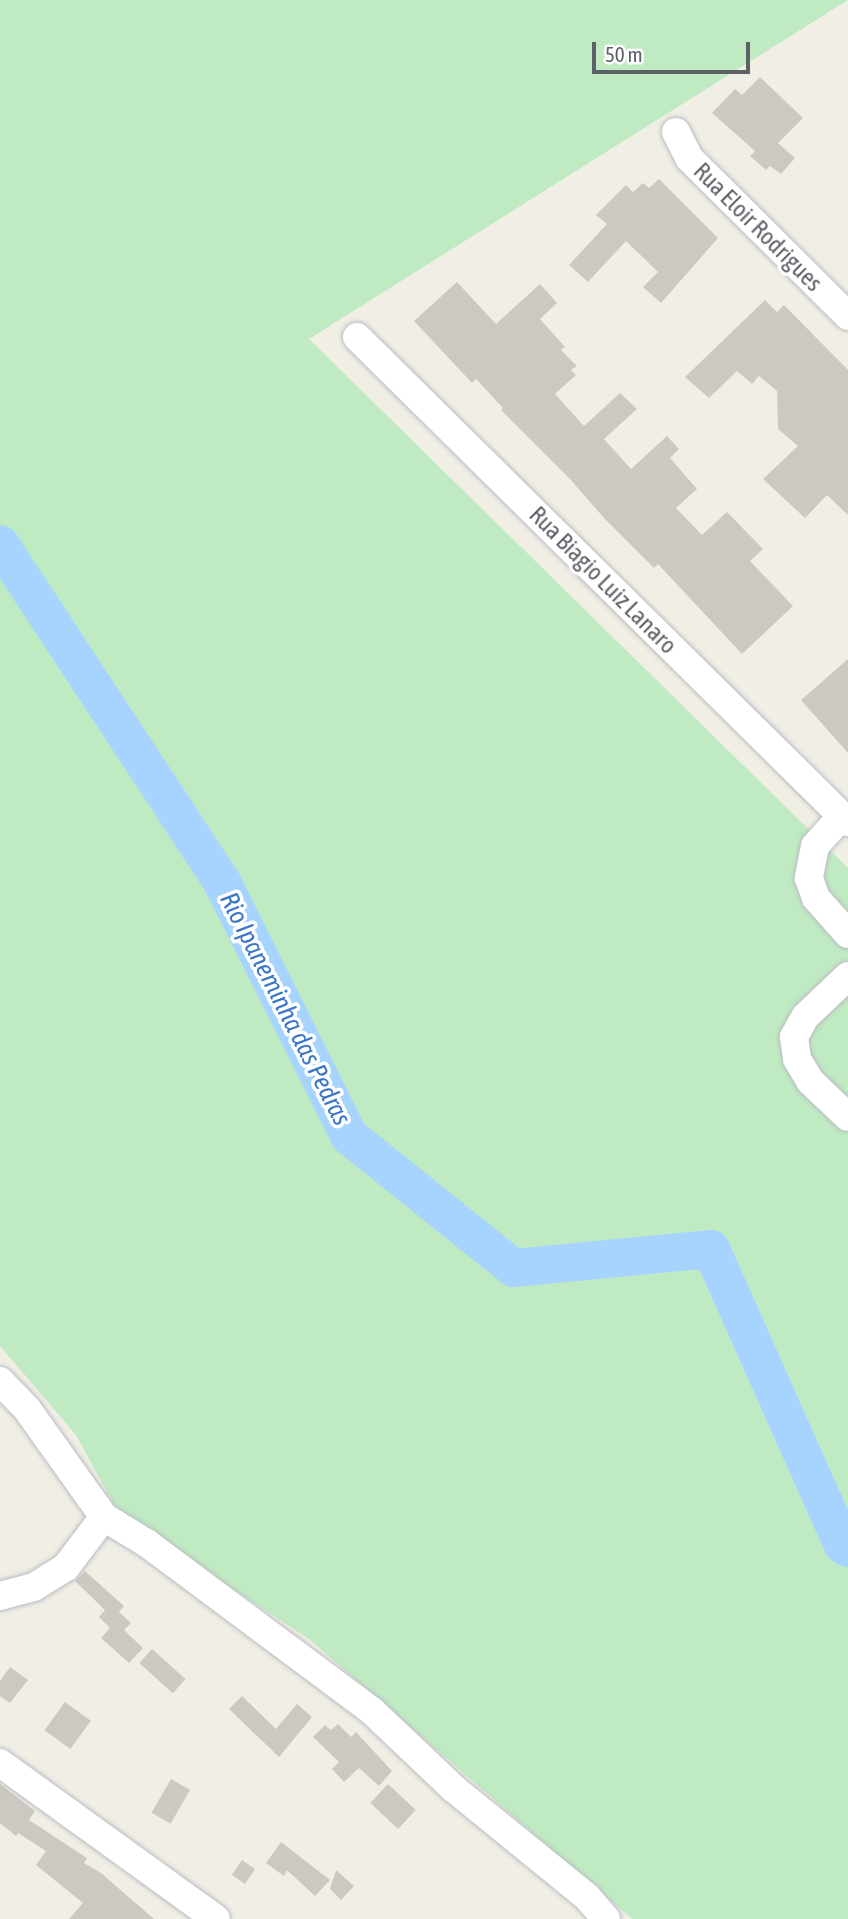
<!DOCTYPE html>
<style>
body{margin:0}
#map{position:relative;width:848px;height:1919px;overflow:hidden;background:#f1efe5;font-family:"Asap Condensed",sans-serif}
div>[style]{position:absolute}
.green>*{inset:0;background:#c0ebc2}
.river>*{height:38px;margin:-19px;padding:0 19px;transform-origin:19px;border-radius:19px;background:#a7d4ff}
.building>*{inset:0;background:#ccc9c2;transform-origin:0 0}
.roads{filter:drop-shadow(0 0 2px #babdc2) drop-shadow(0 0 2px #babdc2)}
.minor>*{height:28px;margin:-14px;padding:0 14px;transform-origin:14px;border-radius:14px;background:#fff}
span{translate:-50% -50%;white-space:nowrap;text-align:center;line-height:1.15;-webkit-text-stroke:7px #fff;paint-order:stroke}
.street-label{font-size:24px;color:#5d6167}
.water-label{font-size:26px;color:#3b77c6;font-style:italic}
.scale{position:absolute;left:592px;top:42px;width:158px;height:32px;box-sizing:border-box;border:4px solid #5d6167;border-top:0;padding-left:9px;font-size:21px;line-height:24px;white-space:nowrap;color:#5d6167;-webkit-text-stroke:5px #fff;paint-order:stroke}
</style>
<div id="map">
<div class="green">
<div style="clip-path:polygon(0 0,848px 0,309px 339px,848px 868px,848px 1919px,632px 1919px,309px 1639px,119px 1514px,76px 1435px,0 1346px)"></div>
</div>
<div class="river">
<div style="left:0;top:544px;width:407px;rotate:56.7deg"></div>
<div style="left:223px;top:884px;width:282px;rotate:63.4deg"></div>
<div style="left:349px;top:1136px;width:211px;rotate:38.7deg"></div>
<div style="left:514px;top:1268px;width:198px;rotate:-5.5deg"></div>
<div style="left:711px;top:1249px;width:324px;rotate:66deg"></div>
<div style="left:843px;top:1545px;width:6px;rotate:31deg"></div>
</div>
<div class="building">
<div style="clip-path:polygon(760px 77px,803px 118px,778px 143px,795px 158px,781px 174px,770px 166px,766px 170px,750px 156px,755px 151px,712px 113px,735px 89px,742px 95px)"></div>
<div style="clip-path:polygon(659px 179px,718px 238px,661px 303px,643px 287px,658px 272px,626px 241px,588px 282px,569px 265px,607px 224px,596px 215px,626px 185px,633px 192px,643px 183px,649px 188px)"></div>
<div style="clip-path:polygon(457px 282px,496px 324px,540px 284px,557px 303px,540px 319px,565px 347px,561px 350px,577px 366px,571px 370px,576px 375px,555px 394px,584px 426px,620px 393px,637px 409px,604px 439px,631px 469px,667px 436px,679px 449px,670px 458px,697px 489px,676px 508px,702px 535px,727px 512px,763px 549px,750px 561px,793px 606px,742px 654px,658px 564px,654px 568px,604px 518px,570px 479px,501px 410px,503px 408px,476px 379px,472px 383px,414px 321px)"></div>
<div style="clip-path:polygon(765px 300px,777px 312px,784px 305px,848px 370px,848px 515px,827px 495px,805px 518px,763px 479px,798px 446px,778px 429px,777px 391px,759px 376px,752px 384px,737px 371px,709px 398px,685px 377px)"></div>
<div style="clip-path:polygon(848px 659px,848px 753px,801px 700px)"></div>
<div style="clip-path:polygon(85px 1571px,124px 1606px,119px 1612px,131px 1623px,124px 1630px,143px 1648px,129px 1663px,101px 1638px,110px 1628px,99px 1617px,105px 1610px,75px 1581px)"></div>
<div style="left:152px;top:1649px;width:45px;height:19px;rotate:42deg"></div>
<div style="clip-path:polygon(10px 1667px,28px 1680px,10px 1703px,0 1696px,0 1681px)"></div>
<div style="clip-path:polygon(242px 1696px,276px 1729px,297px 1704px,312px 1717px,279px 1757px,229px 1709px)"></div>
<div style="left:65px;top:1702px;width:32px;height:35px;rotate:36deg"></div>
<div style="clip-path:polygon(338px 1724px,351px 1737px,356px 1732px,392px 1771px,379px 1786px,359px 1768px,344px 1782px,332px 1769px,339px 1762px,313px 1737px,325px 1725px,331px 1730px)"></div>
<div style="left:171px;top:1779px;width:22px;height:39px;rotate:30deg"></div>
<div style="clip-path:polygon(0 1784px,35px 1811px,29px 1820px,87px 1858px,84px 1863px,101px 1873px,154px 1919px,69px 1919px,83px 1903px,36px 1865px,46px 1851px,18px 1833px,16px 1836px,0 1823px)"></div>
<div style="left:388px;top:1784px;width:38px;height:26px;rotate:43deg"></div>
<div style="clip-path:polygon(281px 1842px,330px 1880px,315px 1896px,287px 1870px,284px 1876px,266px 1863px)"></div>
<div style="left:242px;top:1860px;width:16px;height:18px;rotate:35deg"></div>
<div style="clip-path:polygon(336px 1870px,354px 1886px,341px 1900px,330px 1889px)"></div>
</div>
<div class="roads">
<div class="minor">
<div style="left:676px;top:132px;width:29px;rotate:63deg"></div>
<div style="left:689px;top:158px;width:224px;rotate:44.8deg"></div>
<div style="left:357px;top:337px;width:690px;rotate:44.65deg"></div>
<div style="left:842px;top:816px;width:40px;rotate:132deg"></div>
<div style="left:815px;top:846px;width:33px;rotate:101deg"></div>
<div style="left:809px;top:878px;width:21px;rotate:71deg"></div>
<div style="left:816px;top:898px;width:48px;rotate:48.4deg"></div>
<div style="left:848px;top:976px;width:59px;rotate:136.4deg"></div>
<div style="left:805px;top:1017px;width:23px;rotate:119deg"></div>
<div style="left:794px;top:1037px;width:22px;rotate:82deg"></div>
<div style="left:797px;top:1059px;width:26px;rotate:59deg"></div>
<div style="left:810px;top:1081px;width:52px;rotate:43.5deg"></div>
<div style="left:0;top:1381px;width:39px;rotate:46deg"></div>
<div style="left:27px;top:1409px;width:133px;rotate:54.5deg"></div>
<div style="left:104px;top:1517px;width:52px;rotate:31.5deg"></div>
<div style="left:148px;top:1544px;width:279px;rotate:36.7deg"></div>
<div style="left:372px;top:1711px;width:112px;rotate:43.5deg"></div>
<div style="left:453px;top:1788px;width:173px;rotate:39.1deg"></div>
<div style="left:587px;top:1897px;width:29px;rotate:49deg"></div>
<div style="left:0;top:1596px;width:35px;rotate:-15deg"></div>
<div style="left:34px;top:1587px;width:38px;rotate:-32deg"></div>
<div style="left:66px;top:1567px;width:63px;rotate:-52.8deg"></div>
<div style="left:0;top:1763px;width:266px;rotate:35.8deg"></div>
</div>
</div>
<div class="street-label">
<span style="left:758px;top:227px;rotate:45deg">Rua Eloir Rodrigues</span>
<span style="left:603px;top:580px;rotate:45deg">Rua Biagio Luiz Lanaro</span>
</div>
<div class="water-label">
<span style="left:285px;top:1009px;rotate:63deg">Rio Ipaneminha das Pedras</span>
</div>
<div class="scale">50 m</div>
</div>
